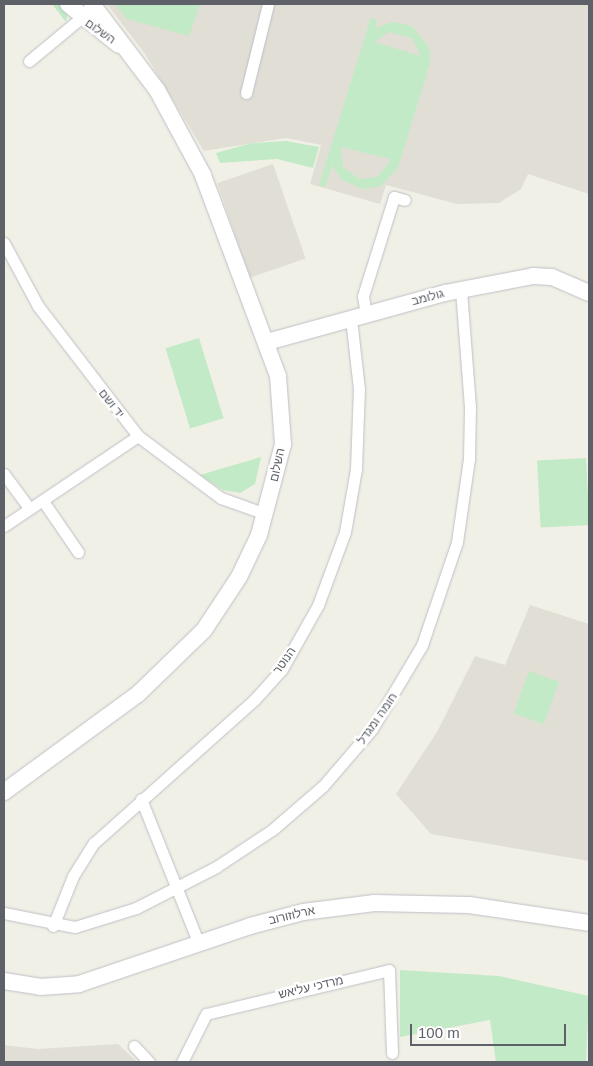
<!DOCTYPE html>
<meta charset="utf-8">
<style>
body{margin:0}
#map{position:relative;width:593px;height:1066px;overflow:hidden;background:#f1f0e6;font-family:Helvetica,"Noto Sans Hebrew",sans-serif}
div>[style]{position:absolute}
.education>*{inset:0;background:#e1dfd5;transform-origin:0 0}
.green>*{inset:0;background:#c2eac6;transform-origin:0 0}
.roads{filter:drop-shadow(0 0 1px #bebfc6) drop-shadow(0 0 1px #bebfc6)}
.street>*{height:11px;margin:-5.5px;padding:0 5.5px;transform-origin:5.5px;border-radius:5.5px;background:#fff}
.secondary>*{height:16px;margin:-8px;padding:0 8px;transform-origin:8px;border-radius:8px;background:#fff}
span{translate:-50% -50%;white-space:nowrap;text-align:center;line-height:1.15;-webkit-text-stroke:5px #fff;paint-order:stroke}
.street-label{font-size:12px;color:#5e6168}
.frame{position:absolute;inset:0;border:5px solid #5e6168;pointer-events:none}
.scale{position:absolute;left:410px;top:1024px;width:156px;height:22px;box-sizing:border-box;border:2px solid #5e6168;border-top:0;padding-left:6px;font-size:15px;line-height:18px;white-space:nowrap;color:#5e6168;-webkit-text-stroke:4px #fff;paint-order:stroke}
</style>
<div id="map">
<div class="education">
<div style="clip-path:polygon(107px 4px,589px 4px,589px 194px,528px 174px,521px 189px,499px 203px,457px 204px,386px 185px,380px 204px,310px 184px,321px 145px,286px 138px,204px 151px,145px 54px)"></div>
<div style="left:273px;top:164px;width:100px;height:59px;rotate:71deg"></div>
<div style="clip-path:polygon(530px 605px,589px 624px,589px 861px,431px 834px,396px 794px,437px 732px,475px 656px,505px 665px)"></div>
<div style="clip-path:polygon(118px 1044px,137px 1062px,4px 1062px,4px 1045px,38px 1049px)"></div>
</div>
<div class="green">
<div style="clip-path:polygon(52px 4px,62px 4px,68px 13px,66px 22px)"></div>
<div style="clip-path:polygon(115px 4px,200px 4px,189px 36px,127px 19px)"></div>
<div style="clip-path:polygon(evenodd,371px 17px,377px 20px,375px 28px,392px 22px,412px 26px,429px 48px,430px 63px,398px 168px,381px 186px,363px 189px,342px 180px,332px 165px,325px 187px,319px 185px,371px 17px,389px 32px,412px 38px,421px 56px,374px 42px,389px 32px,371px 17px,341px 147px,390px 159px,391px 160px,377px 177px,359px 179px,343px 167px,341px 147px)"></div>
<div style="clip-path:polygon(286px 141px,319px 147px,313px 168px,277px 159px,220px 163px,216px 153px,252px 143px)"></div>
<div style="left:199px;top:338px;width:84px;height:35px;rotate:73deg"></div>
<div style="clip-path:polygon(261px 457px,255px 484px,240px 493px,223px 490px,200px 475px)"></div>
<div style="left:586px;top:458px;width:67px;height:49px;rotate:87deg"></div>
<div style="left:529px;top:671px;width:32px;height:45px;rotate:20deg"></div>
<div style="clip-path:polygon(400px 970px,499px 976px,589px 996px,586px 1062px,496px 1062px,490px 1020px,400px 1037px)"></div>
</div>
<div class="roads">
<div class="street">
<div style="left:29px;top:61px;width:67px;rotate:-39.6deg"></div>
<div style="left:246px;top:93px;width:92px;rotate:-76.1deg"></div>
<div style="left:4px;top:243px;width:72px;rotate:61.6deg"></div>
<div style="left:38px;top:306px;width:164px;rotate:52.4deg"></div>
<div style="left:138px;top:436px;width:104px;rotate:36.8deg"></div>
<div style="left:221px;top:498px;width:48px;rotate:19.6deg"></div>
<div style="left:366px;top:315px;width:19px;rotate:-99deg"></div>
<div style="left:363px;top:296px;width:104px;rotate:-72.6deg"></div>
<div style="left:394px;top:197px;width:11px;rotate:15deg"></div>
<div style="left:4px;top:474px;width:42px;rotate:53.7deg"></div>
<div style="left:43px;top:501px;width:62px;rotate:55.5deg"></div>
<div style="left:4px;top:526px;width:161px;rotate:-33.9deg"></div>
<div style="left:141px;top:799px;width:156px;rotate:68.2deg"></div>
<div style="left:4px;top:913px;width:72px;rotate:11.2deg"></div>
<div style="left:75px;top:927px;width:64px;rotate:-17.3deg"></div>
<div style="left:136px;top:908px;width:90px;rotate:-27.1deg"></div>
<div style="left:216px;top:867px;width:67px;rotate:-33.5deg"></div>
<div style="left:272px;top:830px;width:67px;rotate:-40.8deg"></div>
<div style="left:323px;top:786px;width:75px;rotate:-49.3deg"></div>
<div style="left:372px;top:729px;width:98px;rotate:-59.2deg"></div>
<div style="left:422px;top:645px;width:109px;rotate:-71.2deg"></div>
<div style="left:457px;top:542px;width:84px;rotate:-81.8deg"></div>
<div style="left:469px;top:459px;width:52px;rotate:-88.9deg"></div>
<div style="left:470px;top:407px;width:117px;rotate:-94.4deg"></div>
<div style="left:53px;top:926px;width:54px;rotate:-68.2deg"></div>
<div style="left:73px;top:876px;width:39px;rotate:-58deg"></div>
<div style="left:94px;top:843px;width:216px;rotate:-41.8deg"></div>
<div style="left:255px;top:699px;width:40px;rotate:-48deg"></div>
<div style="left:282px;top:669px;width:73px;rotate:-60.6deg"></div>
<div style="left:318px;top:605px;width:78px;rotate:-69.7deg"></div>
<div style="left:345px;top:532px;width:64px;rotate:-80.1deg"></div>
<div style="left:356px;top:469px;width:80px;rotate:-87.9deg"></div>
<div style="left:359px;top:389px;width:70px;rotate:-96.5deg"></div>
<div style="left:134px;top:1046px;width:22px;rotate:47deg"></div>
<div style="left:182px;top:1062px;width:54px;rotate:-63.4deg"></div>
<div style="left:206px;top:1014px;width:188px;rotate:-13.5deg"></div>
<div style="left:389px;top:970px;width:83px;rotate:87.9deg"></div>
</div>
<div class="secondary">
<div style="left:68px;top:4px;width:65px;rotate:38.8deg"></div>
<div style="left:267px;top:342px;width:185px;rotate:-15.4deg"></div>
<div style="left:445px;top:293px;width:90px;rotate:-10.9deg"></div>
<div style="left:533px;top:276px;width:19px;rotate:3deg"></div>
<div style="left:552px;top:277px;width:40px;rotate:23.4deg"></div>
<div style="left:4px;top:792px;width:166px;rotate:-36.2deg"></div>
<div style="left:138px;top:694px;width:92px;rotate:-44.1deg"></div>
<div style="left:204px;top:630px;width:64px;rotate:-56.6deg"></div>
<div style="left:239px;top:577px;width:47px;rotate:-64.5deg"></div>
<div style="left:259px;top:535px;width:94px;rotate:-75.2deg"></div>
<div style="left:283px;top:444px;width:68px;rotate:-94.2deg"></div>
<div style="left:278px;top:376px;width:215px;rotate:-110.5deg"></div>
<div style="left:203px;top:175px;width:97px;rotate:-118.4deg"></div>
<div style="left:157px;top:90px;width:108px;rotate:-127.1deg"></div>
<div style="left:4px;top:981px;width:36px;rotate:9deg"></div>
<div style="left:40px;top:987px;width:39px;rotate:-4deg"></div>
<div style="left:79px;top:984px;width:181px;rotate:-18.7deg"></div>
<div style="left:250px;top:926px;width:55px;rotate:-14.8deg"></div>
<div style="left:303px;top:912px;width:72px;rotate:-7.2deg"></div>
<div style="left:374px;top:903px;width:95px;rotate:1.2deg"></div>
<div style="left:469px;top:905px;width:121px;rotate:8.5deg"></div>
</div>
</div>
<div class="street-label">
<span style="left:100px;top:32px;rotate:35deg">השלום</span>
<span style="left:428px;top:298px;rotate:-15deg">גולומב</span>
<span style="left:111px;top:404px;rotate:51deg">יד ושם</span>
<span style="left:278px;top:465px;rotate:-78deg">השלום</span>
<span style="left:285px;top:661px;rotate:-55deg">הנוטר</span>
<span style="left:378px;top:719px;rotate:-55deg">חומה ומגדל</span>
<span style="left:292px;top:916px;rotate:-13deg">ארלוזורוב</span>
<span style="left:311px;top:988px;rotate:-13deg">מרדכי עליאש</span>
</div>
<div class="frame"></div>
<div class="scale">100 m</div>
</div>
